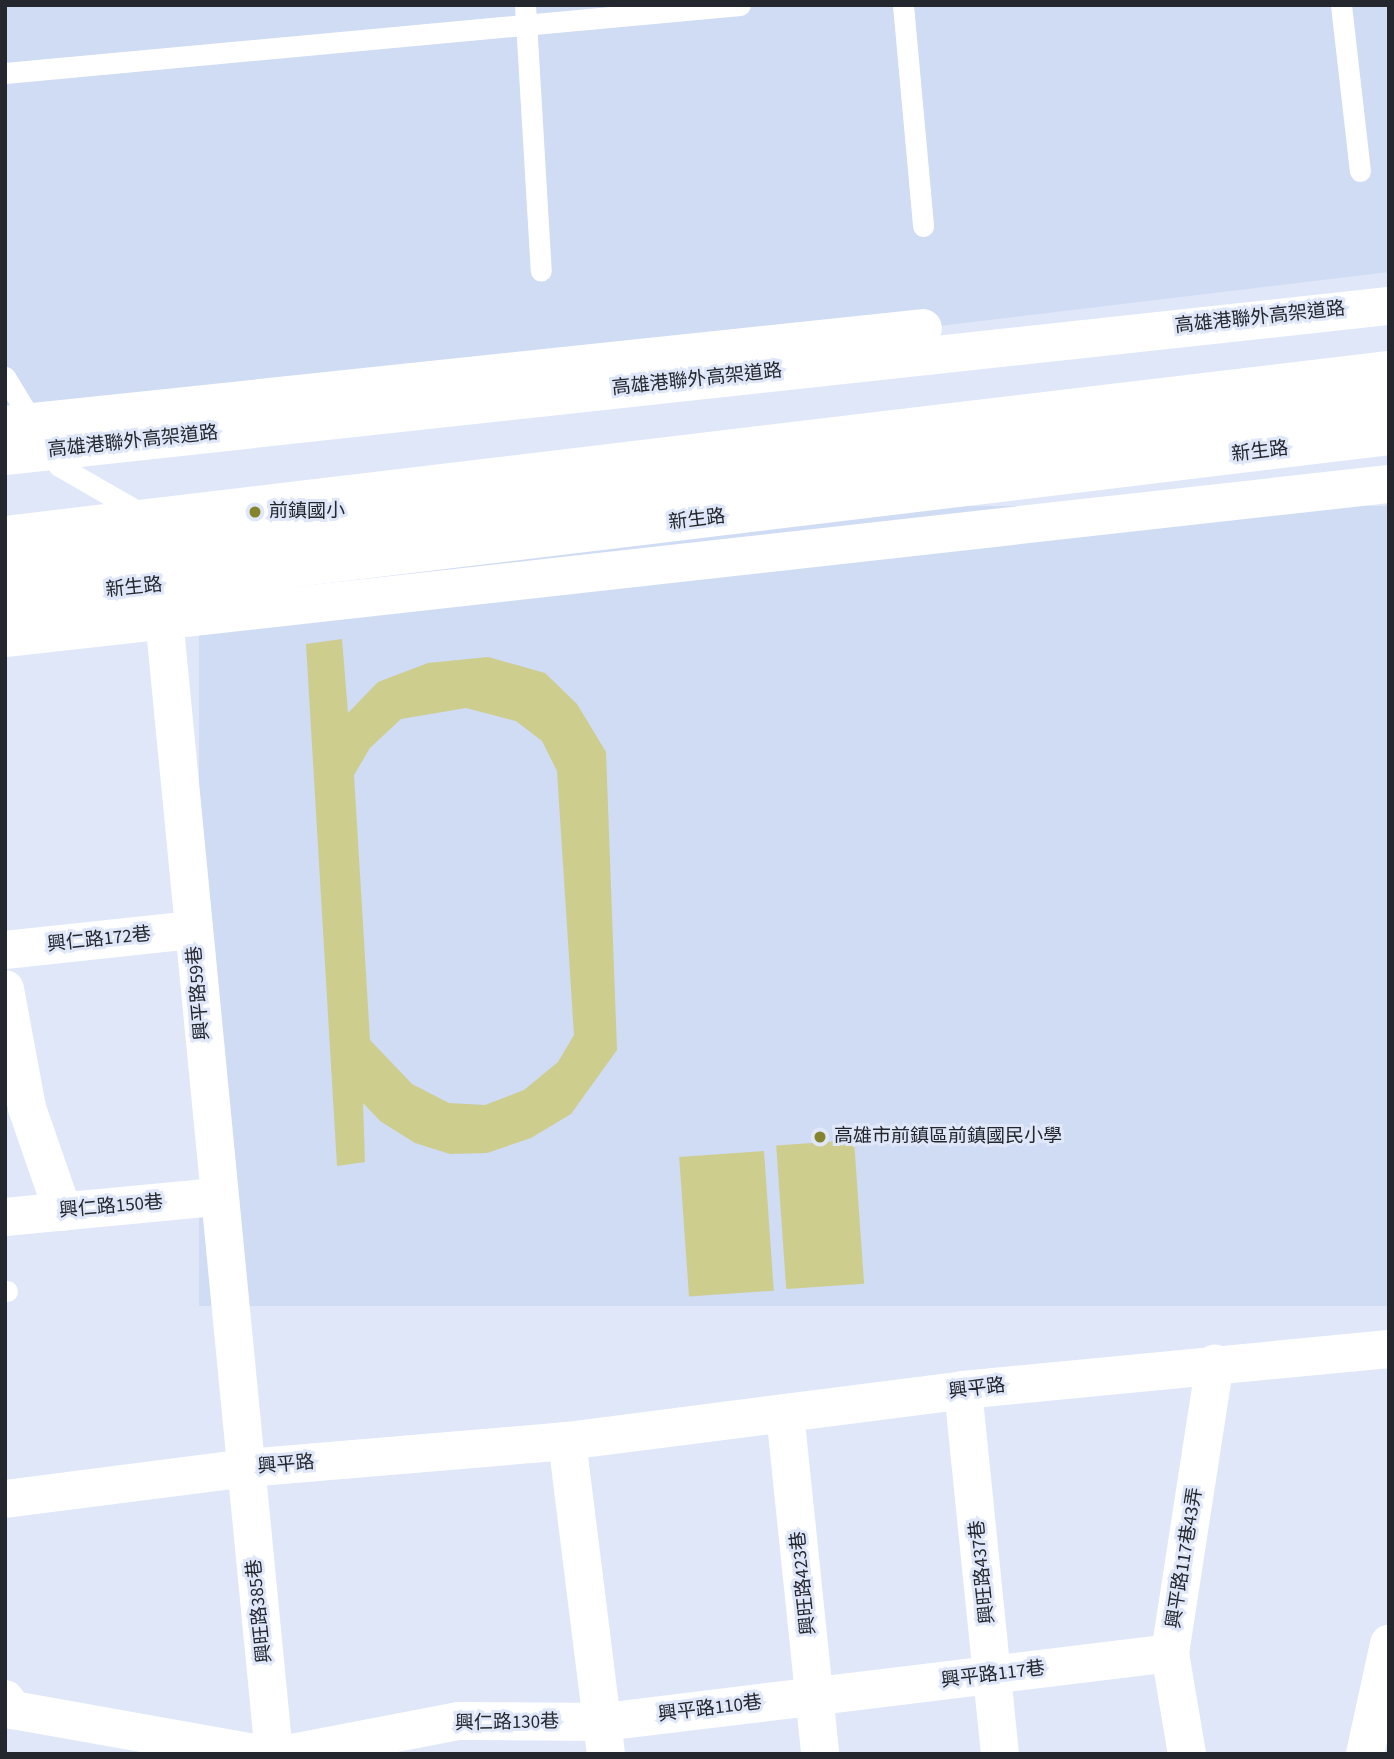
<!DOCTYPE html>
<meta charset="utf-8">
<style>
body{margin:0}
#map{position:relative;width:1394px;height:1759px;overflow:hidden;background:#dfe7f9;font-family:"Source Sans 3","Noto Sans TC",sans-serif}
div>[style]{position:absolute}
.built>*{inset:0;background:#d0dbf4;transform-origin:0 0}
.green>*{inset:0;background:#cdcd8e;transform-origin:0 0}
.service>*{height:21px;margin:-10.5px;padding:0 10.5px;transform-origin:10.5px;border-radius:10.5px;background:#fff}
.minor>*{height:38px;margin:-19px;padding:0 19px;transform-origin:19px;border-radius:19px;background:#fff}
.tertiary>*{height:38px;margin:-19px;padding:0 19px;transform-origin:19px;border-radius:19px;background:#fff}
.motorway>*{height:38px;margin:-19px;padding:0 19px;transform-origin:19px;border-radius:19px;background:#fff}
.dots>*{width:19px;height:19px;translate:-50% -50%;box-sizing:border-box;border:4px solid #dfe7f9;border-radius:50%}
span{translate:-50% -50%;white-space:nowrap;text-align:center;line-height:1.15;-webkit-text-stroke:6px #dfe7f9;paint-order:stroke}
.street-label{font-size:19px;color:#24272e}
.poi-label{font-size:19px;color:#24272e}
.left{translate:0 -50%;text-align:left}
.frame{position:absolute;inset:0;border:7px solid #24272e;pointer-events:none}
</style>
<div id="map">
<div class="built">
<div style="clip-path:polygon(5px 5px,1389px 5px,1389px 272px,5px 438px)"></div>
<div style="left:1389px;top:506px;width:800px;height:1190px;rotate:90deg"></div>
</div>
<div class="green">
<div style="clip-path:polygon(evenodd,342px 639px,348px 713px,378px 682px,428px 663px,488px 657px,545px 673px,577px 704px,606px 752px,617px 1050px,571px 1114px,531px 1138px,487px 1153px,450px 1154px,415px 1143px,380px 1121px,363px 1103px,365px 1162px,337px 1166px,306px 644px,342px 639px,466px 708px,516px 721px,542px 741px,557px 771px,574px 1035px,558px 1062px,524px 1090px,485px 1105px,449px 1103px,412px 1084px,370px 1040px,354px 775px,370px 748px,401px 719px,466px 708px)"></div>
<div style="left:854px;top:1140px;width:144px;height:78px;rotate:86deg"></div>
<div style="left:764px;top:1151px;width:140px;height:85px;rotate:86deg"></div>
</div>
<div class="service">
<div style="left:525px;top:5px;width:266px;rotate:86.6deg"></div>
<div style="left:903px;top:5px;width:222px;rotate:84.8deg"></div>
<div style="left:1341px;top:5px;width:167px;rotate:83.5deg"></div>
<div style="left:5px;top:73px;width:738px;rotate:-5.29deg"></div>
<div style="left:5px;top:377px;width:104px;rotate:58.8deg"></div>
<div style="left:59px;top:466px;width:100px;rotate:29.9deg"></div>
<div style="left:5px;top:1291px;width:2px"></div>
</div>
<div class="minor">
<div style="left:161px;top:587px;width:1172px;rotate:84.47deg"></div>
<div style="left:5px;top:950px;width:189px;rotate:-6.1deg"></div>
<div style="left:5px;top:989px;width:121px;rotate:79.5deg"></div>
<div style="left:27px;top:1108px;width:110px;rotate:70.9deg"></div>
<div style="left:5px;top:1217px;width:213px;rotate:-5.4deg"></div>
<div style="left:963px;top:1390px;width:366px;rotate:84.2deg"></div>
<div style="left:785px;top:1413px;width:343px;rotate:84.1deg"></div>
<div style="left:567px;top:1441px;width:315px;rotate:82.9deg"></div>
<div style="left:5px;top:1499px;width:243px;rotate:-7.3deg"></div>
<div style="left:246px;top:1468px;width:322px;rotate:-4.8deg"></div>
<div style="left:567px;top:1441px;width:399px;rotate:-7.3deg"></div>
<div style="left:963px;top:1390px;width:428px;rotate:-5.5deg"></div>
<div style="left:5px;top:1699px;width:14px;rotate:54deg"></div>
<div style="left:13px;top:1710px;width:251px;rotate:10.1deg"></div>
<div style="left:287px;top:1754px;width:175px;rotate:-10.9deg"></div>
<div style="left:459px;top:1721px;width:145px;rotate:0.4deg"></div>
<div style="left:604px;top:1722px;width:570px;rotate:-6.95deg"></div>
<div style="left:1187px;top:1754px;width:102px;rotate:-99.6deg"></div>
<div style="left:1170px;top:1653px;width:293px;rotate:-81.2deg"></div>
<div style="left:1365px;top:1754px;width:113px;rotate:-77.7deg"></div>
</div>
<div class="tertiary">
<div style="left:5px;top:535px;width:1394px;rotate:-6.8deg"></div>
<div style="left:5px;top:568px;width:232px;rotate:-5.7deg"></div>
<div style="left:236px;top:545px;width:1162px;rotate:-6.97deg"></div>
<div style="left:5px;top:603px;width:1394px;rotate:-6.88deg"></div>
<div style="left:5px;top:638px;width:1393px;rotate:-6.35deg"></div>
</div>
<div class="motorway">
<div style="left:5px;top:425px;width:923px;rotate:-6.03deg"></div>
<div style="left:5px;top:456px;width:1392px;rotate:-6.19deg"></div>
</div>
<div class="dots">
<div style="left:255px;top:512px;background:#85832c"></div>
<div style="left:820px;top:1137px;background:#85832c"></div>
</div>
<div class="street-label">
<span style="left:1260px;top:318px;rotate:-6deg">高雄港聯外高架道路</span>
<span style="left:697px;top:380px;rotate:-6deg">高雄港聯外高架道路</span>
<span style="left:133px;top:442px;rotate:-6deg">高雄港聯外高架道路</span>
<span style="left:1260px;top:452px;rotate:-7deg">新生路</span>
<span style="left:697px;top:520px;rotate:-7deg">新生路</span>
<span style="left:134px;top:588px;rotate:-6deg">新生路</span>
<span style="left:99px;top:940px;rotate:-6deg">興仁路172巷</span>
<span style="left:199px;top:993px;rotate:-95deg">興平路59巷</span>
<span style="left:111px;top:1207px;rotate:-5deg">興仁路150巷</span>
<span style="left:977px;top:1389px;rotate:-7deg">興平路</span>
<span style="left:286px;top:1465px;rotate:-5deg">興平路</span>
<span style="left:1185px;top:1558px;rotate:-81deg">興平路117巷43弄</span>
<span style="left:983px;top:1572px;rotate:-96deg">興旺路437巷</span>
<span style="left:804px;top:1583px;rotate:-96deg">興旺路423巷</span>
<span style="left:260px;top:1611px;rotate:-96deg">興旺路385巷</span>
<span style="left:993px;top:1675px;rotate:-7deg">興平路117巷</span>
<span style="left:710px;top:1709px;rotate:-7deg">興平路110巷</span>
<span style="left:507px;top:1723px;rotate:-1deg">興仁路130巷</span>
</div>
<div class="poi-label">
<span class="left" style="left:269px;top:512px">前鎮國小</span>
<span class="left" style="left:834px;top:1137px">高雄市前鎮區前鎮國民小學</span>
</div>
<div class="frame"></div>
</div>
